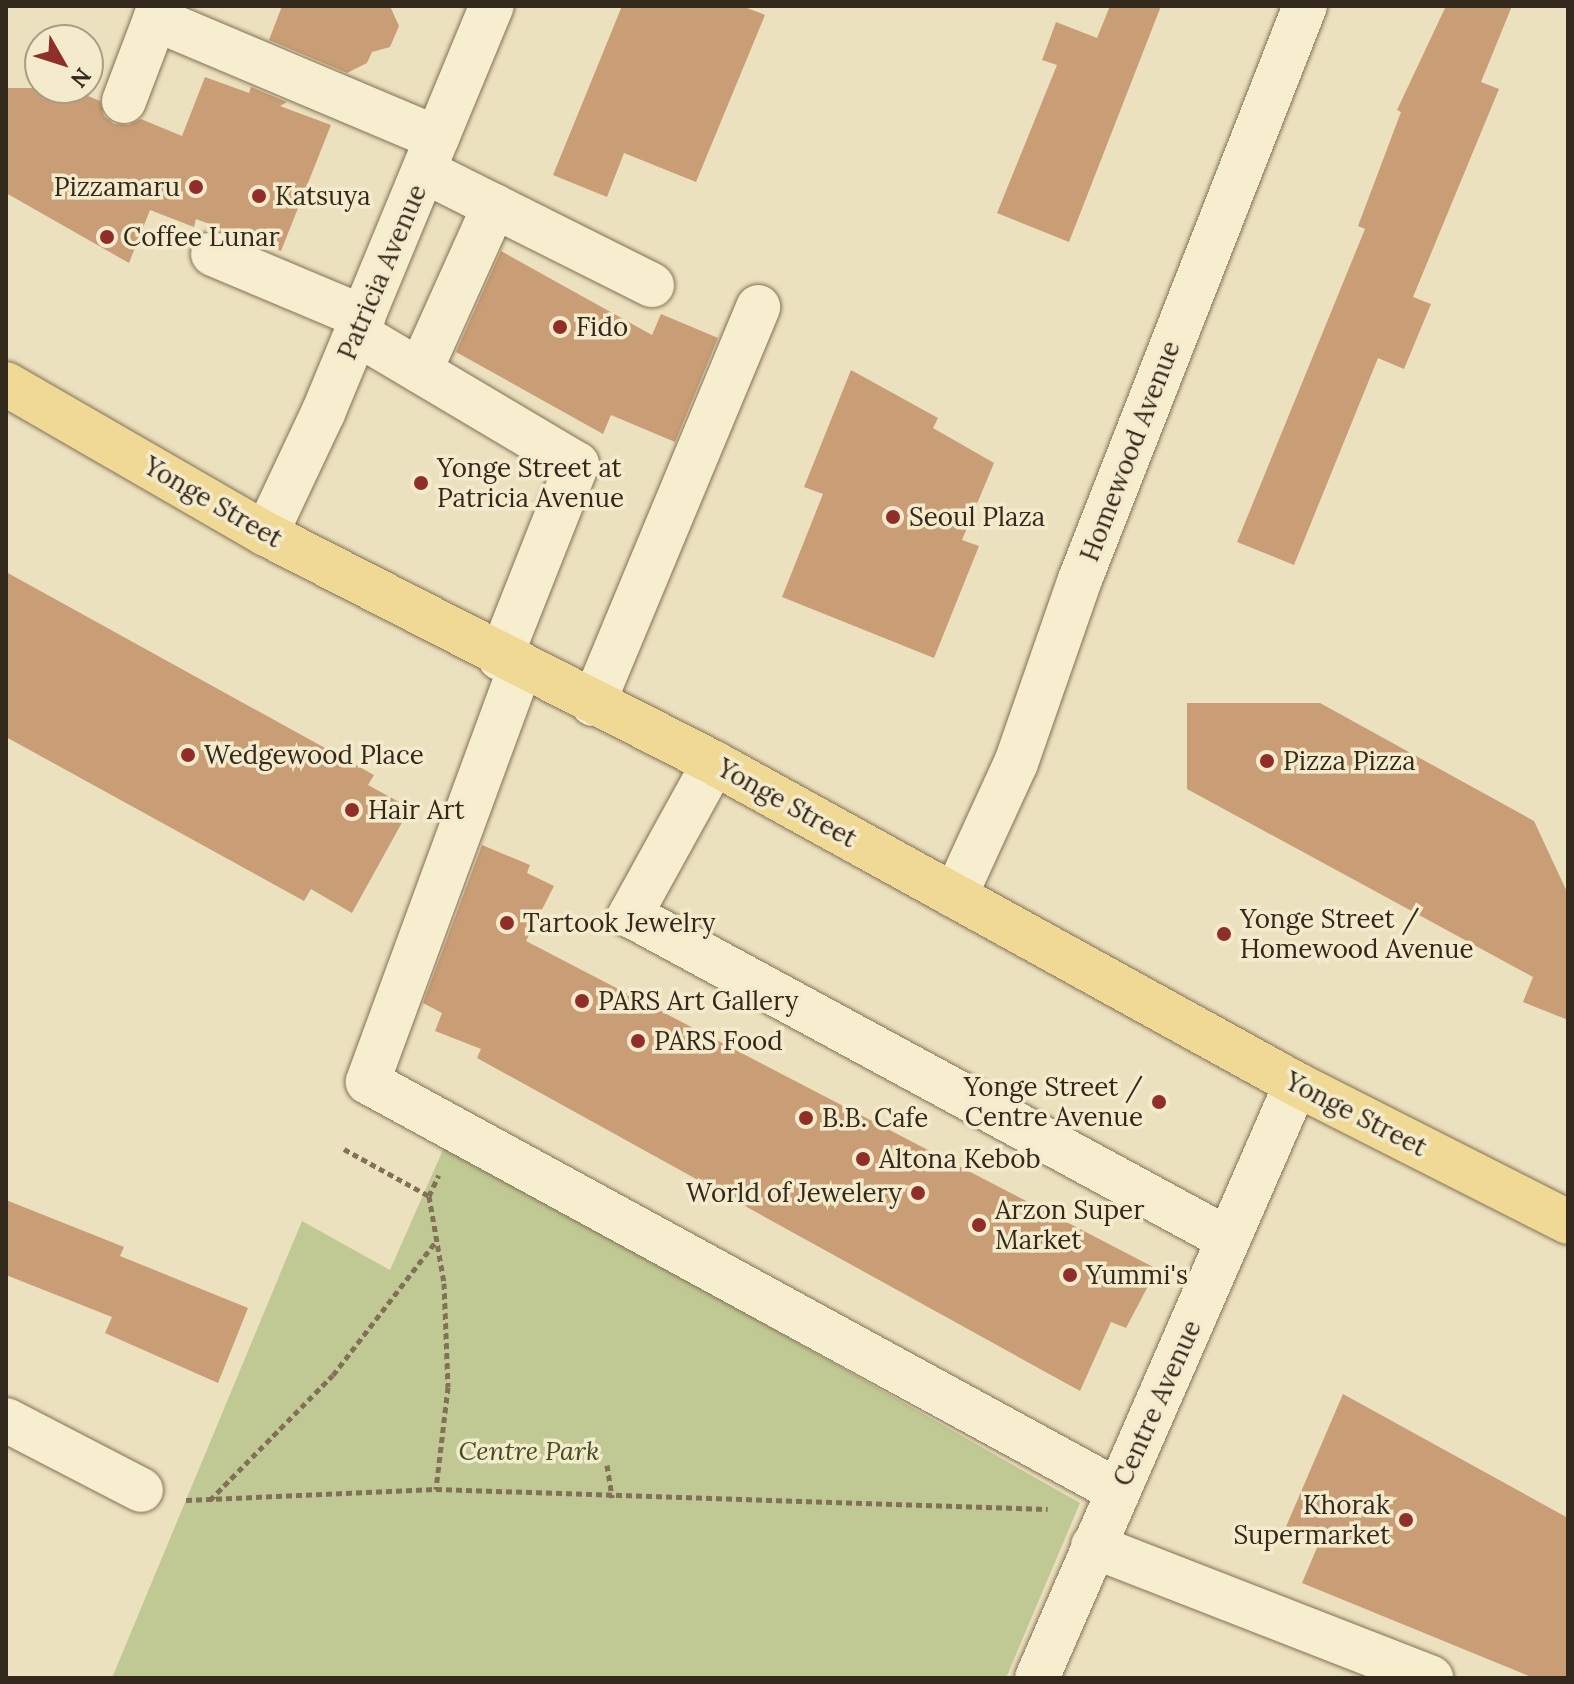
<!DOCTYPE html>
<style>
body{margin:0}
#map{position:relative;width:1574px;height:1684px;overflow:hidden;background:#ece1be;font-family:Lora,serif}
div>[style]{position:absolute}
.green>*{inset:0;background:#c0c993}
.building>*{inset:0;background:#c99d75}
.path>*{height:5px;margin-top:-2.5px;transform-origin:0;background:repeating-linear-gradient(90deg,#837157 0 6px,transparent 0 10px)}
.roads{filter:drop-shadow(0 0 2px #837157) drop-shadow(0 0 2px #837157)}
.minor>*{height:44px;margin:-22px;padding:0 22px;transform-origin:22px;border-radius:22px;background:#f7eed0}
.major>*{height:44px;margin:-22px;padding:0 22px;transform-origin:22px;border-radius:22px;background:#efd995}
.dots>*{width:22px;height:22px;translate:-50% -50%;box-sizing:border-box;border:4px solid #f4ebcd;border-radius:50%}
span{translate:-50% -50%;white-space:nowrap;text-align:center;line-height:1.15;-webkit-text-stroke:7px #f4ebcd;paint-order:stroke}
.poi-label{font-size:26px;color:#33281c}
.right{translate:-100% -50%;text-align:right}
.left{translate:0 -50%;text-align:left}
.street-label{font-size:26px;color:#33281c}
.park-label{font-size:26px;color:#414f23;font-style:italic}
.frame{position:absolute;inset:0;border:8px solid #33281c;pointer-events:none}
.north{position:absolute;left:24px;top:24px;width:80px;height:80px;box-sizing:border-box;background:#f4ebcd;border:2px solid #a79d86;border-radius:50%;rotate:129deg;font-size:22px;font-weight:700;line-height:32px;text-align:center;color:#33281c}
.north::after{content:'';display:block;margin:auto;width:28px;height:36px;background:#902f29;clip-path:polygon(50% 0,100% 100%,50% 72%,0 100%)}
</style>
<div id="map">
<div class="green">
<div style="clip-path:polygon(446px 1143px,1080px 1503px,1006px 1678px,112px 1678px,302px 1221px,390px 1270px)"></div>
</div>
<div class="building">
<div style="clip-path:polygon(282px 6px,390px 6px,399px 26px,390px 47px,372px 52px,367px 63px,347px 73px,269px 40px)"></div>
<div style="clip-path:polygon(622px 6px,742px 6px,765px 15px,696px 182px,624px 153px,607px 197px,553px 175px)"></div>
<div style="clip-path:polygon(1110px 6px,1161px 6px,1069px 242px,997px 213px,1057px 65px,1042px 60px,1056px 22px,1097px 38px)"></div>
<div style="clip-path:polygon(1446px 6px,1512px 6px,1481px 82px,1499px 89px,1413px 297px,1431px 304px,1404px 369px,1378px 358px,1294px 565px,1237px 542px,1365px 229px,1358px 226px,1401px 112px,1397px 110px)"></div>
<div style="clip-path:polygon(205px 77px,249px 93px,251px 87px,287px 102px,280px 106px,331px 125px,281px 251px,196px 219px,194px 227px,150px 210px,129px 263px,6px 193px,6px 88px,69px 88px,100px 101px,104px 116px,114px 124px,129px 125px,141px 119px,182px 136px)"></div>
<div style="clip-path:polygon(501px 251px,652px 335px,661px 314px,718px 338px,675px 442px,611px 415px,603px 434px,456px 352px)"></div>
<div style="clip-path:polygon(851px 370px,938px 418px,933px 428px,994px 463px,962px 540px,979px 546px,934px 658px,782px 597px,823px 494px,804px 487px)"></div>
<div style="clip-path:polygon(6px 572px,374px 775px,368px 785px,410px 808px,352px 913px,311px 889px,304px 901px,6px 737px)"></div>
<div style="clip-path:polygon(1187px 703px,1320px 703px,1534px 821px,1568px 894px,1568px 1020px,1523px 1002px,1533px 977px,1187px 789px)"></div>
<div style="clip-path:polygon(482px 845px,530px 865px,527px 873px,554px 886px,526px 941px,1157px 1269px,1126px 1328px,1111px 1322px,1080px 1391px,477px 1058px,481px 1049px,435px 1031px,442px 1013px,423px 1003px)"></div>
<div style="clip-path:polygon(6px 1200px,124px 1247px,120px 1256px,248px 1308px,218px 1383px,105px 1333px,112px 1317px,6px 1275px)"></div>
<div style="clip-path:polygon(1343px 1394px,1568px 1518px,1568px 1678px,1534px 1678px,1302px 1583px,1319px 1543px,1285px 1529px)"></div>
</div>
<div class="path">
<div style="left:344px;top:1149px;width:97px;rotate:28.9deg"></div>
<div style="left:429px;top:1196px;width:88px;rotate:80.2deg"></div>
<div style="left:444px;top:1283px;width:104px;rotate:87.8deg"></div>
<div style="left:448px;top:1387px;width:103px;rotate:96.7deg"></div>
<div style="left:429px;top:1196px;width:23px;rotate:-65deg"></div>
<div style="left:607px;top:1465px;width:33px;rotate:81deg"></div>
<div style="left:186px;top:1500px;width:250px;rotate:-2.5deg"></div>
<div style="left:436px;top:1489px;width:612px;rotate:1.87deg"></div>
<div style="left:210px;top:1500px;width:175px;rotate:-45.5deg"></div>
<div style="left:333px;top:1375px;width:170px;rotate:-52.4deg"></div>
</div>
<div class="roads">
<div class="minor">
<div style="left:155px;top:19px;width:306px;rotate:22.9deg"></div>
<div style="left:124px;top:101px;width:102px;rotate:-69.2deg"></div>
<div style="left:424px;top:171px;width:255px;rotate:26.6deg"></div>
<div style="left:213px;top:254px;width:163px;rotate:22.8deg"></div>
<div style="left:356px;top:333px;width:257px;rotate:30.7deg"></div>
<div style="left:577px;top:464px;width:209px;rotate:111.6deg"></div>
<div style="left:420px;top:371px;width:181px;rotate:-65.8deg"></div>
<div style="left:266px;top:534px;width:134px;rotate:-64.8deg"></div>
<div style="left:323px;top:413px;width:441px;rotate:-67.5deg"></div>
<div style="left:520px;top:668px;width:441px;rotate:110.2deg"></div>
<div style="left:368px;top:1082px;width:854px;rotate:28.61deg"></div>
<div style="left:593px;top:704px;width:430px;rotate:-67.4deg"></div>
<div style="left:714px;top:763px;width:174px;rotate:118.9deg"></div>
<div style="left:630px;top:915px;width:680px;rotate:28.45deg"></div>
<div style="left:955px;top:896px;width:146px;rotate:-65.4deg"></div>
<div style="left:1016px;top:763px;width:192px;rotate:-70.8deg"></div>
<div style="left:1079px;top:582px;width:619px;rotate:-68.58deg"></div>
<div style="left:6px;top:1420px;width:152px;rotate:27.4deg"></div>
<div style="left:1093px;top:1546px;width:363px;rotate:21.3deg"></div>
<div style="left:1037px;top:1678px;width:648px;rotate:-66.44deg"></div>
</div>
<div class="major">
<div style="left:6px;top:384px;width:300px;rotate:30deg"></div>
<div style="left:266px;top:534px;width:503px;rotate:27.07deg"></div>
<div style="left:714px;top:763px;width:665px;rotate:28.88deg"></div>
<div style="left:1296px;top:1084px;width:305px;rotate:26.9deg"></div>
</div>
</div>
<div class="dots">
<div style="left:196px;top:187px;background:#902f29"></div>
<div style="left:259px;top:196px;background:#902f29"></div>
<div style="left:107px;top:237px;background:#902f29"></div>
<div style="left:560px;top:327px;background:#902f29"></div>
<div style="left:421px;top:483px;background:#902f29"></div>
<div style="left:893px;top:517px;background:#902f29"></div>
<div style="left:188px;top:755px;background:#902f29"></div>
<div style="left:1267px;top:761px;background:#902f29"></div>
<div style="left:352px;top:810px;background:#902f29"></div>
<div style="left:507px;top:923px;background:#902f29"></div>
<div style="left:1224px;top:934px;background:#902f29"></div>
<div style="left:582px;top:1001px;background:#902f29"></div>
<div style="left:638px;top:1041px;background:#902f29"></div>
<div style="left:1159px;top:1102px;background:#902f29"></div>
<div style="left:806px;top:1118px;background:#902f29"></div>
<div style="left:863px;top:1159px;background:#902f29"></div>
<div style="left:918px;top:1193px;background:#902f29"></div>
<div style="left:979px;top:1225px;background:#902f29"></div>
<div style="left:1070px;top:1275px;background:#902f29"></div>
<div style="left:1406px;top:1520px;background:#902f29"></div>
</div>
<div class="poi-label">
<span class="right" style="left:180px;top:187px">Pizzamaru</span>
<span class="left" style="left:275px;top:196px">Katsuya</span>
<span class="left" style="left:123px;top:237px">Coffee Lunar</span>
<span class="left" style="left:576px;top:327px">Fido</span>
<span class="left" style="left:437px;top:483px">Yonge Street at<br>Patricia Avenue</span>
<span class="left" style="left:909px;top:517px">Seoul Plaza</span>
<span class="left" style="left:204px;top:755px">Wedgewood Place</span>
<span class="left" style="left:1283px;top:761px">Pizza Pizza</span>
<span class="left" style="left:368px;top:810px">Hair Art</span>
<span class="left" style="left:1240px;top:934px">Yonge Street /<br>Homewood Avenue</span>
<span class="left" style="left:523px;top:923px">Tartook Jewelry</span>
<span class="left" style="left:598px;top:1001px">PARS Art Gallery</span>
<span class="left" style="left:654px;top:1041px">PARS Food</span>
<span class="right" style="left:1143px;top:1102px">Yonge Street /<br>Centre Avenue</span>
<span class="left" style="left:822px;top:1118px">B.B. Cafe</span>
<span class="left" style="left:879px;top:1159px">Altona Kebob</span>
<span class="right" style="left:902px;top:1193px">World of Jewelery</span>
<span class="left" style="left:995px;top:1225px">Arzon Super<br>Market</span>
<span class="left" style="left:1086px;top:1275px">Yummi's</span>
<span class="right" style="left:1390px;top:1520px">Khorak<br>Supermarket</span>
</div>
<div class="street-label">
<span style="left:382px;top:272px;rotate:-67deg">Patricia Avenue</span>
<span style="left:1130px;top:451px;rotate:-69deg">Homewood Avenue</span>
<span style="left:213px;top:502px;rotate:30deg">Yonge Street</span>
<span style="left:787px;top:803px;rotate:29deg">Yonge Street</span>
<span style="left:1356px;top:1114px;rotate:27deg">Yonge Street</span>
<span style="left:1157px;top:1403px;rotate:-66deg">Centre Avenue</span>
</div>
<div class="park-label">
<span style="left:529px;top:1451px">Centre Park</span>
</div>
<div class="frame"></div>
<div class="north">N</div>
</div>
